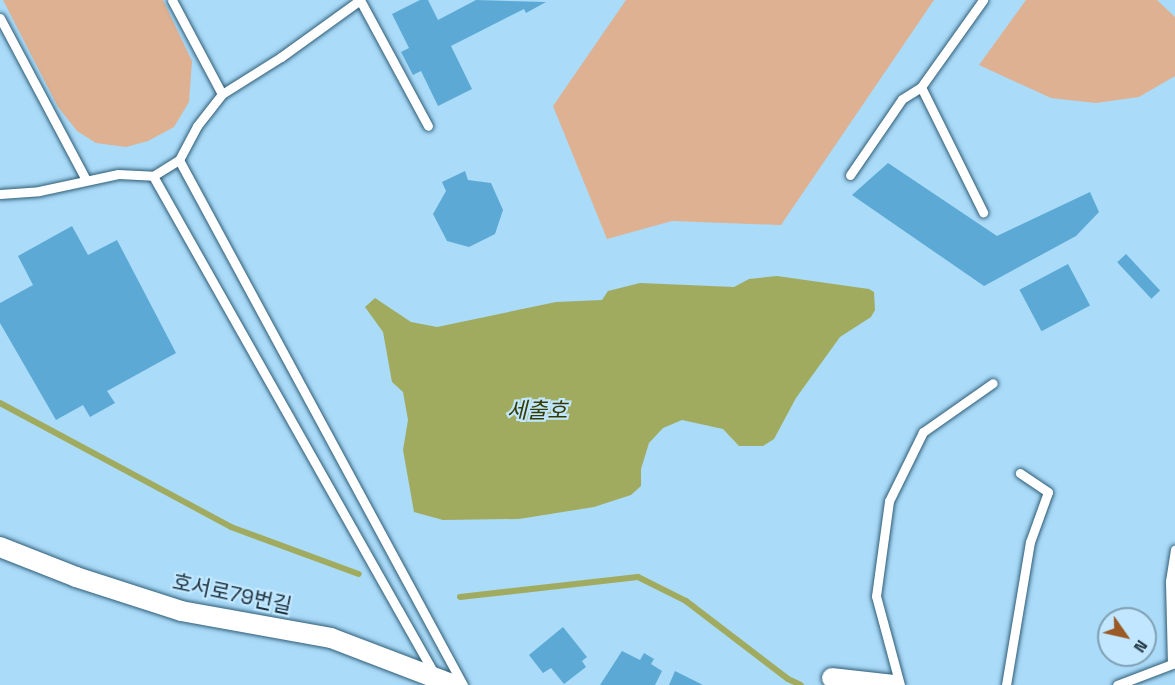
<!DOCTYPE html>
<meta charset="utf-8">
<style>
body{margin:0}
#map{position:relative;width:1175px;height:685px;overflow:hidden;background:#aadbf9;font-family:"Space Grotesk","Noto Sans KR",sans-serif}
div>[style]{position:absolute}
.green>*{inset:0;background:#deb192}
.water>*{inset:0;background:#a1ab60}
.stream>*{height:6px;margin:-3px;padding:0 3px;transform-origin:3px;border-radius:3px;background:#a1ab60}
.building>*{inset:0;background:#5ca9d5;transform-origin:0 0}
.roads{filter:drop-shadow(0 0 2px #2f5d76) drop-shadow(0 0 2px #2f5d76)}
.lane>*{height:9px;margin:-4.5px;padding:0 4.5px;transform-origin:4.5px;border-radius:4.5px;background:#fff}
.street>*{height:20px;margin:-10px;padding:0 10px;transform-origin:10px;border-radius:10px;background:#fff}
span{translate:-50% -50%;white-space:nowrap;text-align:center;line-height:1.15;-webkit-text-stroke:4.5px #c0e7ff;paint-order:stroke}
.street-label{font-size:21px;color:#213540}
.water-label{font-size:22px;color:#363b00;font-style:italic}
.north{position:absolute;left:1097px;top:607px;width:60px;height:60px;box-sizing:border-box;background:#c0e7ff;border:2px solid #80a0b3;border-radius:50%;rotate:124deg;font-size:16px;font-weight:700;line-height:24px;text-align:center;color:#213540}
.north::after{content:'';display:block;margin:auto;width:21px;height:27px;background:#9b5926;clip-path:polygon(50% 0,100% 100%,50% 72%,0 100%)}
</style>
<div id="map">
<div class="green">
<div style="clip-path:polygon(3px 0,163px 0,192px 61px,189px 102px,174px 127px,148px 141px,126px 147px,96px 143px,77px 131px,58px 107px)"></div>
<div style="clip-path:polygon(626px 0,934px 0,781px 225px,672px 221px,607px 239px,553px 106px)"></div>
<div style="clip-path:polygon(1026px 0,1157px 0,1175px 17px,1175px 76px,1139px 97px,1096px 103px,1051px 98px,979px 65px)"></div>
</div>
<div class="water">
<div style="clip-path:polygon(777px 276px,869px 289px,874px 292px,875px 310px,871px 317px,840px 337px,796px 398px,774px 439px,763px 446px,739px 446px,723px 429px,682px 420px,663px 428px,649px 443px,641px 469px,641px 486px,631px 495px,594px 507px,519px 519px,443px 520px,414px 512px,403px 450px,408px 420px,403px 392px,392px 382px,383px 332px,365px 307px,375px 298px,411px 322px,437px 327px,556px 302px,602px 300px,608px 291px,640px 283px,734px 287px,749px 279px)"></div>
</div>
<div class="stream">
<div style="left:0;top:403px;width:262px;rotate:28.2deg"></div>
<div style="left:231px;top:527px;width:136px;rotate:20.2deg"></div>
<div style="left:460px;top:597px;width:179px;rotate:-6.4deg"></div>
<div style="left:638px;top:577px;width:54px;rotate:26.6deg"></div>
<div style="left:686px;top:601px;width:128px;rotate:37.4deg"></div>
<div style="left:788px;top:679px;width:14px;rotate:25deg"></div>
</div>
<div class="building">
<div style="clip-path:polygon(420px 0,428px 0,438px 20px,476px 0,546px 2px,526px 13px,524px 9px,451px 46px,472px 89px,438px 106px,421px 71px,413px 75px,401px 52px,409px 48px,392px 14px)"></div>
<div style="clip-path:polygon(888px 163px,997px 236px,1090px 192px,1099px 212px,1076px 236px,984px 286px,852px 195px)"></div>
<div style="clip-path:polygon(465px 171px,468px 180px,491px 183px,503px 210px,495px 234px,469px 247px,447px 241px,433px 214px,446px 191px,442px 182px)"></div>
<div style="clip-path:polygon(72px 226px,88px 255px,117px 240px,176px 353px,107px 391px,115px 403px,90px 417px,83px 405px,56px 420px,0 323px,0 303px,33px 285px,18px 256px)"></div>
<div style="left:1126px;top:254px;width:50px;height:12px;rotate:47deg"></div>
<div style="left:1068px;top:264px;width:47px;height:55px;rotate:62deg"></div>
<div style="clip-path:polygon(563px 627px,587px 657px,582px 661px,586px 667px,564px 684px,551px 668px,543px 673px,529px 655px)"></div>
<div style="clip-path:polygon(622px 651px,640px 660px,644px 653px,654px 659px,651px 664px,662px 671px,655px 685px,600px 685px)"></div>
<div style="clip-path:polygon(675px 671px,703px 685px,669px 685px)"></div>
</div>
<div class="roads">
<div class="lane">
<div style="left:172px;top:0;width:106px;rotate:62deg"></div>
<div style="left:0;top:18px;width:183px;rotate:62deg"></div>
<div style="left:921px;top:87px;width:140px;rotate:63.6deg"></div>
<div style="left:179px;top:160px;width:597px;rotate:61.59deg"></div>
<div style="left:850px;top:175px;width:92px;rotate:-55.6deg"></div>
<div style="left:902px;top:99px;width:22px;rotate:-32deg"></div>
<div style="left:921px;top:87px;width:107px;rotate:-54.5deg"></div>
<div style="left:153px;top:176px;width:573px;rotate:60.53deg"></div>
<div style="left:0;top:194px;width:39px;rotate:-4deg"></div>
<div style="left:39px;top:191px;width:81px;rotate:-12.1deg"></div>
<div style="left:118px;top:174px;width:35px;rotate:3deg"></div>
<div style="left:153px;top:176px;width:31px;rotate:-32deg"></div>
<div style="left:179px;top:160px;width:38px;rotate:-62deg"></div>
<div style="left:197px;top:126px;width:41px;rotate:-52deg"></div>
<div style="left:222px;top:94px;width:70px;rotate:-32.1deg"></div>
<div style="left:281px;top:57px;width:97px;rotate:-35.8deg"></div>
<div style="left:360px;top:0;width:143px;rotate:61.6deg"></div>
<div style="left:900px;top:685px;width:92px;rotate:-105.1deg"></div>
<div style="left:876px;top:596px;width:96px;rotate:-82.2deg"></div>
<div style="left:889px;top:501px;width:77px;rotate:-63.8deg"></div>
<div style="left:923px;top:432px;width:85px;rotate:-35deg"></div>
<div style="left:1006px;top:685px;width:145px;rotate:-80.5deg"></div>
<div style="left:1030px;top:542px;width:53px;rotate:-70.2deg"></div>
<div style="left:1048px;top:492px;width:34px;rotate:-146deg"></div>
<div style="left:1117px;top:685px;width:59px;rotate:-20.9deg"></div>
<div style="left:1172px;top:664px;width:83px;rotate:-91.4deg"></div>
<div style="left:1170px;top:581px;width:32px;rotate:-81deg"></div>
</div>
<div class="street">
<div style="left:0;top:547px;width:82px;rotate:21.5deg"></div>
<div style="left:76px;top:577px;width:110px;rotate:17.9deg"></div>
<div style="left:181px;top:611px;width:152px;rotate:10.2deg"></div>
<div style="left:331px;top:638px;width:132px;rotate:20.9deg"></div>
<div style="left:832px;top:678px;width:61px;rotate:6.5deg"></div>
</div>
</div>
<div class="street-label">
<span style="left:232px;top:594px;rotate:12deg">호서로79번길</span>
</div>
<div class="water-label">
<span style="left:537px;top:411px">세출호</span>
</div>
<div class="north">N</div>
</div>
